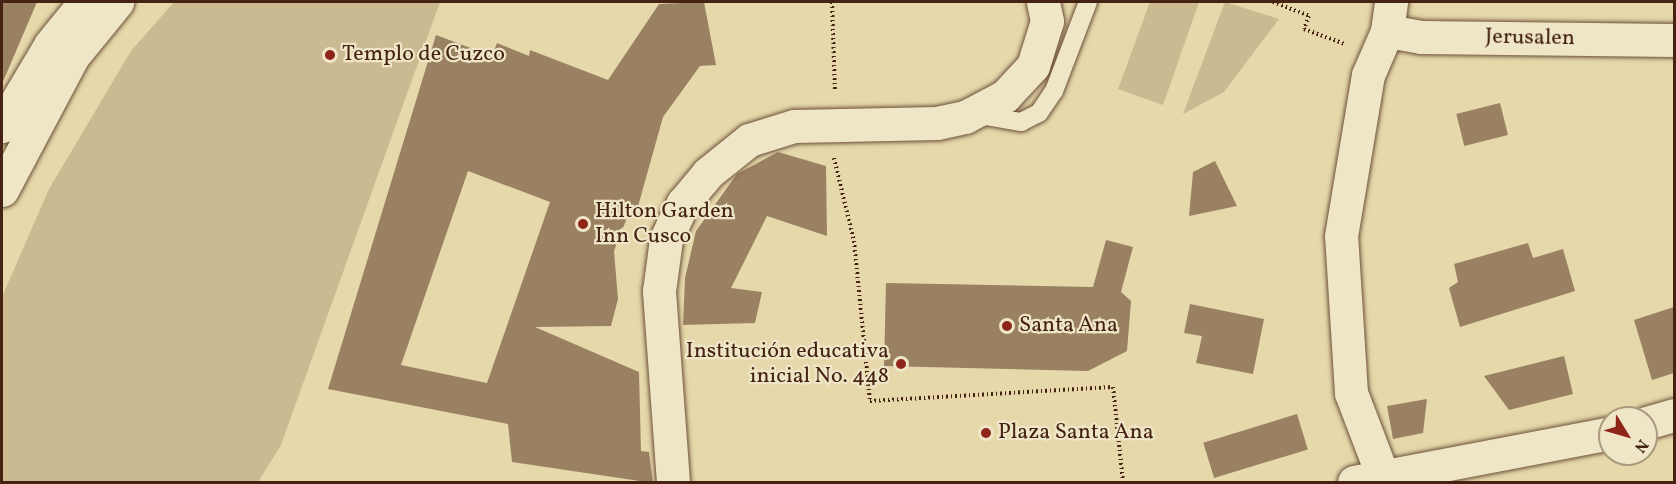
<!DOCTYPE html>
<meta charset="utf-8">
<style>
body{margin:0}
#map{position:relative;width:1676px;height:484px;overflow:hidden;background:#e6d8ab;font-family:Vollkorn,serif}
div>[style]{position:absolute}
.green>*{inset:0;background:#cbb991}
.building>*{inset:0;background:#998162;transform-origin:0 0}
.path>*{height:4px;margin-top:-2px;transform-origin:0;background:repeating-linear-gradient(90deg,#452212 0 1.5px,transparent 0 4.5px)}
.roads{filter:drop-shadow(0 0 2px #6d5038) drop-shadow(0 0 2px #6d5038)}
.service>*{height:18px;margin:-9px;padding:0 9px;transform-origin:9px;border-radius:9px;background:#efe6c8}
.minor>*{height:33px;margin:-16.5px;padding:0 16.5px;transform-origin:16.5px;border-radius:16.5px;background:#efe6c8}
.secondary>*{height:33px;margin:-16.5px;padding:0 16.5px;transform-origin:16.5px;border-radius:16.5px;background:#efe6c8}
.dots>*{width:16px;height:16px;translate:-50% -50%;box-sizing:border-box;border:3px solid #efe6c8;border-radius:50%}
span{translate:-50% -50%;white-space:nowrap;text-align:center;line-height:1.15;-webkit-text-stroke:4.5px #efe6c8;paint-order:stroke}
.street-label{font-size:22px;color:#452212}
.poi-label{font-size:22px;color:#452212}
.left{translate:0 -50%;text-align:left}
.right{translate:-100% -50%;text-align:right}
.frame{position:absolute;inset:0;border:3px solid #452212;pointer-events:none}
.north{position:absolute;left:1598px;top:406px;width:60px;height:60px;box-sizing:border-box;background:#efe6c8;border:2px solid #ab987f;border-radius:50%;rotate:127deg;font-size:16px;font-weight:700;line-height:24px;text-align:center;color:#452212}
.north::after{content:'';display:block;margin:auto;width:21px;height:27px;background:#8f2418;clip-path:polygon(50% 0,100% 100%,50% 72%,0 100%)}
</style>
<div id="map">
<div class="green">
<div style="clip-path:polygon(174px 2px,440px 2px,281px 445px,258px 482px,2px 482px,2px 297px,49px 189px,131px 51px)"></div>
<div style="clip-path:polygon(1150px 2px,1199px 2px,1163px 105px,1118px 89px)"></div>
<div style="clip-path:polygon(1225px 2px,1279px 19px,1224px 92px,1183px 114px)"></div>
</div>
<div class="building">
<div style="clip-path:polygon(2px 2px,37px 2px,2px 84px)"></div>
<div style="clip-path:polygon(evenodd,704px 2px,716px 65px,700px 66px,663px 117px,637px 210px,630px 210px,614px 251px,618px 299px,611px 326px,535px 327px,639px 372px,641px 451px,649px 452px,653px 483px,512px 462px,508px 424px,328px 389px,436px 35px,492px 56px,497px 43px,529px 56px,530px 50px,608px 80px,659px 4px,704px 2px,468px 171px,550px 202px,487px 383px,401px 365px,468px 171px)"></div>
<div style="left:1500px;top:103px;width:33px;height:45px;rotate:76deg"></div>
<div style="clip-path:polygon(778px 152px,826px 166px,827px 236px,767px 216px,731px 288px,762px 292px,755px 323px,683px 325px,685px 278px,696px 231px,737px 174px)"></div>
<div style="clip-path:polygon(1215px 161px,1237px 206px,1189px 216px,1193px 172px)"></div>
<div style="clip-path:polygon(1106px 240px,1133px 247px,1121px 292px,1131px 301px,1127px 351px,1088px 371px,884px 366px,886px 283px,1093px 287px)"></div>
<div style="clip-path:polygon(1528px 243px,1533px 258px,1563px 249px,1575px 291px,1460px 327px,1449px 288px,1458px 282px,1454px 264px)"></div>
<div style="clip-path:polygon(1190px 304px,1264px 319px,1253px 374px,1196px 363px,1202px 336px,1184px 333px)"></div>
<div style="clip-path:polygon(1674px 307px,1674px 373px,1652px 380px,1634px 320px)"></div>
<div style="clip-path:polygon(1564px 356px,1573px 394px,1509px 410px,1484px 376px)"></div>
<div style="clip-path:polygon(1427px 399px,1423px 433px,1393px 439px,1387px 406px)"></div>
<div style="left:1297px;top:414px;width:37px;height:98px;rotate:73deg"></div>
</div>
<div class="path">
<div style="left:832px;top:2px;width:89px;rotate:88.1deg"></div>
<div style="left:1273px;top:2px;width:39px;rotate:21deg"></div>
<div style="left:1309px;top:16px;width:14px;rotate:111deg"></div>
<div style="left:1304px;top:29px;width:44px;rotate:20.1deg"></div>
<div style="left:834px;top:158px;width:85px;rotate:76.5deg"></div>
<div style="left:854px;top:241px;width:161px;rotate:84.3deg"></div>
<div style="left:870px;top:401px;width:243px;rotate:-3.3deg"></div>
<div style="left:1113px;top:387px;width:96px;rotate:84deg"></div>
</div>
<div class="roads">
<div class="service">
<div style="left:974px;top:114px;width:48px;rotate:9.7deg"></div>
<div style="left:1021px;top:122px;width:20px;rotate:-27deg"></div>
<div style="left:1039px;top:113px;width:27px;rotate:-56deg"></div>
<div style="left:1054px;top:91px;width:95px;rotate:-69.1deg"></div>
</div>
<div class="minor">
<div style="left:1387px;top:31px;width:35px;rotate:10deg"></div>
<div style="left:1421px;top:37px;width:253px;rotate:0.7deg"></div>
<div style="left:2px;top:126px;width:94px;rotate:-59.3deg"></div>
<div style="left:50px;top:45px;width:55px;rotate:-50.9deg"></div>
<div style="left:2px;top:190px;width:152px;rotate:-62.1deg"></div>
<div style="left:73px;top:56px;width:70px;rotate:-50.8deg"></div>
<div style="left:1385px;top:482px;width:95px;rotate:-110.9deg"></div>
<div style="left:1351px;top:393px;width:157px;rotate:-93.6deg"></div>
<div style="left:1341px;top:236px;width:163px;rotate:-80.5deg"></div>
<div style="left:1368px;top:75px;width:48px;rotate:-66.6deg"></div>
<div style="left:1387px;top:31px;width:29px;rotate:-82deg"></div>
</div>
<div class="secondary">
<div style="left:1646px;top:423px;width:29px;rotate:-16deg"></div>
<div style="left:673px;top:482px;width:192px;rotate:-94.2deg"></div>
<div style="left:659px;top:291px;width:52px;rotate:-82.3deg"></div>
<div style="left:666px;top:239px;width:40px;rotate:-65deg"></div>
<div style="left:683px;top:203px;width:39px;rotate:-50deg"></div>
<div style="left:708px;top:173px;width:53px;rotate:-38.8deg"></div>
<div style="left:749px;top:140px;width:47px;rotate:-17.3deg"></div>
<div style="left:794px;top:126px;width:143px;rotate:-1.2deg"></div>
<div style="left:937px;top:123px;width:29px;rotate:-12deg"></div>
<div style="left:965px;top:117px;width:45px;rotate:-27.7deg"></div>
<div style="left:1005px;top:96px;width:41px;rotate:-47deg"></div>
<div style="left:1033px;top:66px;width:47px;rotate:-72.7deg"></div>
<div style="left:1047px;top:21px;width:19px;rotate:-102deg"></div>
<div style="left:1354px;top:482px;width:261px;rotate:-10.8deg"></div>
</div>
</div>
<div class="dots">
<div style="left:330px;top:55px;background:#8f2418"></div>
<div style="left:583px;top:224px;background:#8f2418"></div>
<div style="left:1007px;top:326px;background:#8f2418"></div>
<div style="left:901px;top:364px;background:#8f2418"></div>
<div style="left:986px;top:433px;background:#8f2418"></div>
</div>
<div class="street-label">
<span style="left:1530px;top:38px;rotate:1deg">Jerusalen</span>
</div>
<div class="poi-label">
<span class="left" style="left:342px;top:55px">Templo de Cuzco</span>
<span class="left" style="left:595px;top:224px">Hilton Garden<br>Inn Cusco</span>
<span class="left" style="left:1019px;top:326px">Santa Ana</span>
<span class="right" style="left:889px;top:364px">Institución educativa<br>inicial No. 448</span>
<span class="left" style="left:998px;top:433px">Plaza Santa Ana</span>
</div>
<div class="frame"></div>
<div class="north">N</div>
</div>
